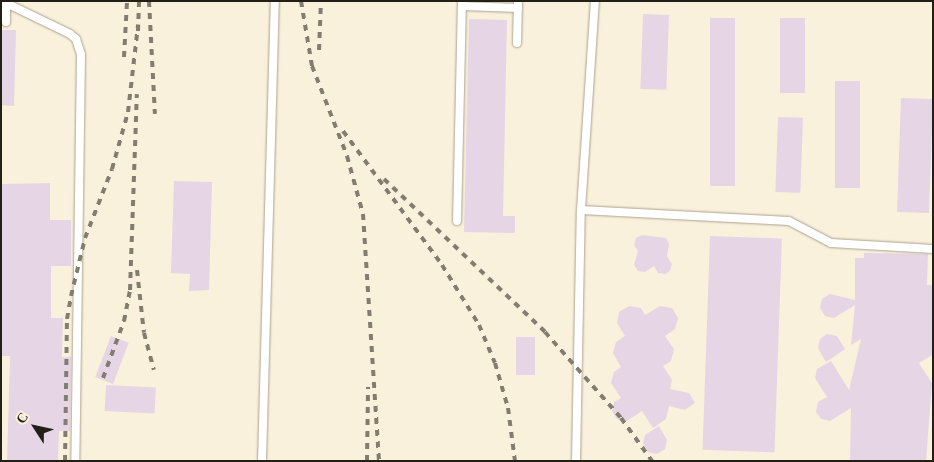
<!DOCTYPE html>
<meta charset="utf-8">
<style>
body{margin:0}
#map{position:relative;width:934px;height:462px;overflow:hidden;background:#faf1dc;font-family:Georgia,serif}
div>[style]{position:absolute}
.building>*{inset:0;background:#e6d5e5;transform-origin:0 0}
.roads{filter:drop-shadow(0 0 1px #aba28f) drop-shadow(0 0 1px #aba28f)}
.lane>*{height:8px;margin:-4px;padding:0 4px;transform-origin:4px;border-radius:4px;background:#fff}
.rail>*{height:4px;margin-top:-2px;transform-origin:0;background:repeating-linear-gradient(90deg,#837d6f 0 6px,transparent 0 12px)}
span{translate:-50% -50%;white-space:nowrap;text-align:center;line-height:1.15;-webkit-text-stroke:4.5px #faf1dc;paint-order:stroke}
.frame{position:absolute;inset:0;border:2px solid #221f17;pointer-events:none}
.north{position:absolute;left:10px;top:402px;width:50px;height:50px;-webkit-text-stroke:4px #faf1dc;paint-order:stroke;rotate:305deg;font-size:14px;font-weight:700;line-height:20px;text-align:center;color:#221f17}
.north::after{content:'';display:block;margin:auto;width:18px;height:22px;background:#221f17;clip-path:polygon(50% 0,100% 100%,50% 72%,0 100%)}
</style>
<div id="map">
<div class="building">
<div style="left:643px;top:14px;width:26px;height:75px;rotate:2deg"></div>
<div style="left:710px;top:18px;width:25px;height:168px"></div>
<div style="left:780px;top:18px;width:25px;height:75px"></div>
<div style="clip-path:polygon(469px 19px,507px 20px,503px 216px,515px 216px,515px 233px,464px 232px)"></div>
<div style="clip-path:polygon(1px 30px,16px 30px,14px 106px,1px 105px)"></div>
<div style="left:835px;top:81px;width:25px;height:107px"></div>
<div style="left:901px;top:98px;width:32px;height:114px;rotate:2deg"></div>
<div style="left:778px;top:117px;width:25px;height:75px;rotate:2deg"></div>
<div style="clip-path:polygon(174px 181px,212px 182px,209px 290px,189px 291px,190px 274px,171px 273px)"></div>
<div style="clip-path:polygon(50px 183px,50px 220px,71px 220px,71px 266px,51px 266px,51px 318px,63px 318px,62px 357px,71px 357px,70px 431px,59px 431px,58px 461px,7px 461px,10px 356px,1px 356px,1px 184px)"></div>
<div style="clip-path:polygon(642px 235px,666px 238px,669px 244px,667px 256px,672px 264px,670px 271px,665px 274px,658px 273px,654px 266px,645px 272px,638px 271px,634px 265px,638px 251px,634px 245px,636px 238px)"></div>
<div style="left:710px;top:236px;width:72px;height:214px;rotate:2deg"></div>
<div style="clip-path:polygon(864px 253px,928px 254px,927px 285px,933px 285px,932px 355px,919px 363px,932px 383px,926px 461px,850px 461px,851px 408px,830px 421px,821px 419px,816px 412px,818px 402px,827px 397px,815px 378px,817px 369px,831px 361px,849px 390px,861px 339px,851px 345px,855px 305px,834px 318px,825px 316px,820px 308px,822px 299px,830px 294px,855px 300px,855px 258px,864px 258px)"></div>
<div style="clip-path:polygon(629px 306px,641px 308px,645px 315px,660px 306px,672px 308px,678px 318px,675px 329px,665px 336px,674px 349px,671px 361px,663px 366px,672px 380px,670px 389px,689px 393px,695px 403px,685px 410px,669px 406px,666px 419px,653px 428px,642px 411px,627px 421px,617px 419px,612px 411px,614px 402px,621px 398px,611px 383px,614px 372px,621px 367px,613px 353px,616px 342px,625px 336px,617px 323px,619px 312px)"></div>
<div style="clip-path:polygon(827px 334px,837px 336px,845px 349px,826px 362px,818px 348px,820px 339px)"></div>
<div style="left:111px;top:336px;width:19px;height:44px;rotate:21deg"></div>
<div style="left:516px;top:337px;width:19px;height:38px"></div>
<div style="left:106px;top:385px;width:50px;height:26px;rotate:3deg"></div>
<div style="clip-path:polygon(659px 426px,667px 440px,665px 449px,657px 454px,648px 452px,643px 444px,645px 435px)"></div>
</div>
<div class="roads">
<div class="lane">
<div style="left:6px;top:3px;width:71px;rotate:25.8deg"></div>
<div style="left:70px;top:34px;width:8px;rotate:40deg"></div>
<div style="left:76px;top:39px;width:16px;rotate:72deg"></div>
<div style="left:81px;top:54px;width:407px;rotate:90.8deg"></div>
<div style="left:462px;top:6px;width:56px;rotate:2deg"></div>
<div style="left:6px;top:22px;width:21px;rotate:-90deg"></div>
<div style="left:517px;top:43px;width:42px;rotate:-88.6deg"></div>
<div style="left:581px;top:210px;width:208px;rotate:3deg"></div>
<div style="left:789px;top:221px;width:47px;rotate:27.6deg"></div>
<div style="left:831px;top:243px;width:102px;rotate:3.4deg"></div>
<div style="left:457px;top:221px;width:220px;rotate:-88.7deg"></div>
<div style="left:262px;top:461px;width:460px;rotate:-88.4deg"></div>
<div style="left:576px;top:461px;width:251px;rotate:-88.9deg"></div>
<div style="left:581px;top:210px;width:209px;rotate:-86.2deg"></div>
</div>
</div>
<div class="rail">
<div style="left:149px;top:1px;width:113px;rotate:87deg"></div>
<div style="left:301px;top:1px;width:66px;rotate:80.4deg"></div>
<div style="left:312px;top:66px;width:97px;rotate:68.7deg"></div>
<div style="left:347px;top:156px;width:60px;rotate:74.6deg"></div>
<div style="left:363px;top:214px;width:248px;rotate:86.3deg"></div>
<div style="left:138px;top:31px;width:30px;rotate:-88deg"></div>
<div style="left:319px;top:50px;width:49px;rotate:-87.7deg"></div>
<div style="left:124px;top:57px;width:56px;rotate:-86.9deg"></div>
<div style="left:343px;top:131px;width:167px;rotate:53.5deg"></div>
<div style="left:442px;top:265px;width:70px;rotate:58.3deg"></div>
<div style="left:479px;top:325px;width:41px;rotate:67.2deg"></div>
<div style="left:495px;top:363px;width:47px;rotate:73.9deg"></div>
<div style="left:508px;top:408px;width:53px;rotate:82.5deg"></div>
<div style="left:384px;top:179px;width:222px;rotate:43.5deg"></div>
<div style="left:545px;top:332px;width:115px;rotate:48.5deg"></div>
<div style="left:621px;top:418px;width:53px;rotate:54.2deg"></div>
<div style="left:137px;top:270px;width:63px;rotate:83.7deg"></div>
<div style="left:144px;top:333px;width:38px;rotate:75deg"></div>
<div style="left:103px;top:378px;width:61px;rotate:-69.8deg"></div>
<div style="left:124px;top:321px;width:32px;rotate:-79deg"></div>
<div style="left:130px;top:290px;width:196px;rotate:-88deg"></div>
<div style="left:65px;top:461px;width:142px;rotate:-89.2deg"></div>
<div style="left:67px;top:319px;width:23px;rotate:-80deg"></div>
<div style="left:71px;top:296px;width:60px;rotate:-76.4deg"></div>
<div style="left:85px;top:238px;width:74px;rotate:-68.6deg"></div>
<div style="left:112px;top:169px;width:59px;rotate:-74.3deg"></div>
<div style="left:128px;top:112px;width:88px;rotate:-83.4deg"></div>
<div style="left:367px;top:461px;width:74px;rotate:-89.2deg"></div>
</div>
<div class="frame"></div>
<div class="north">С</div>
</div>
